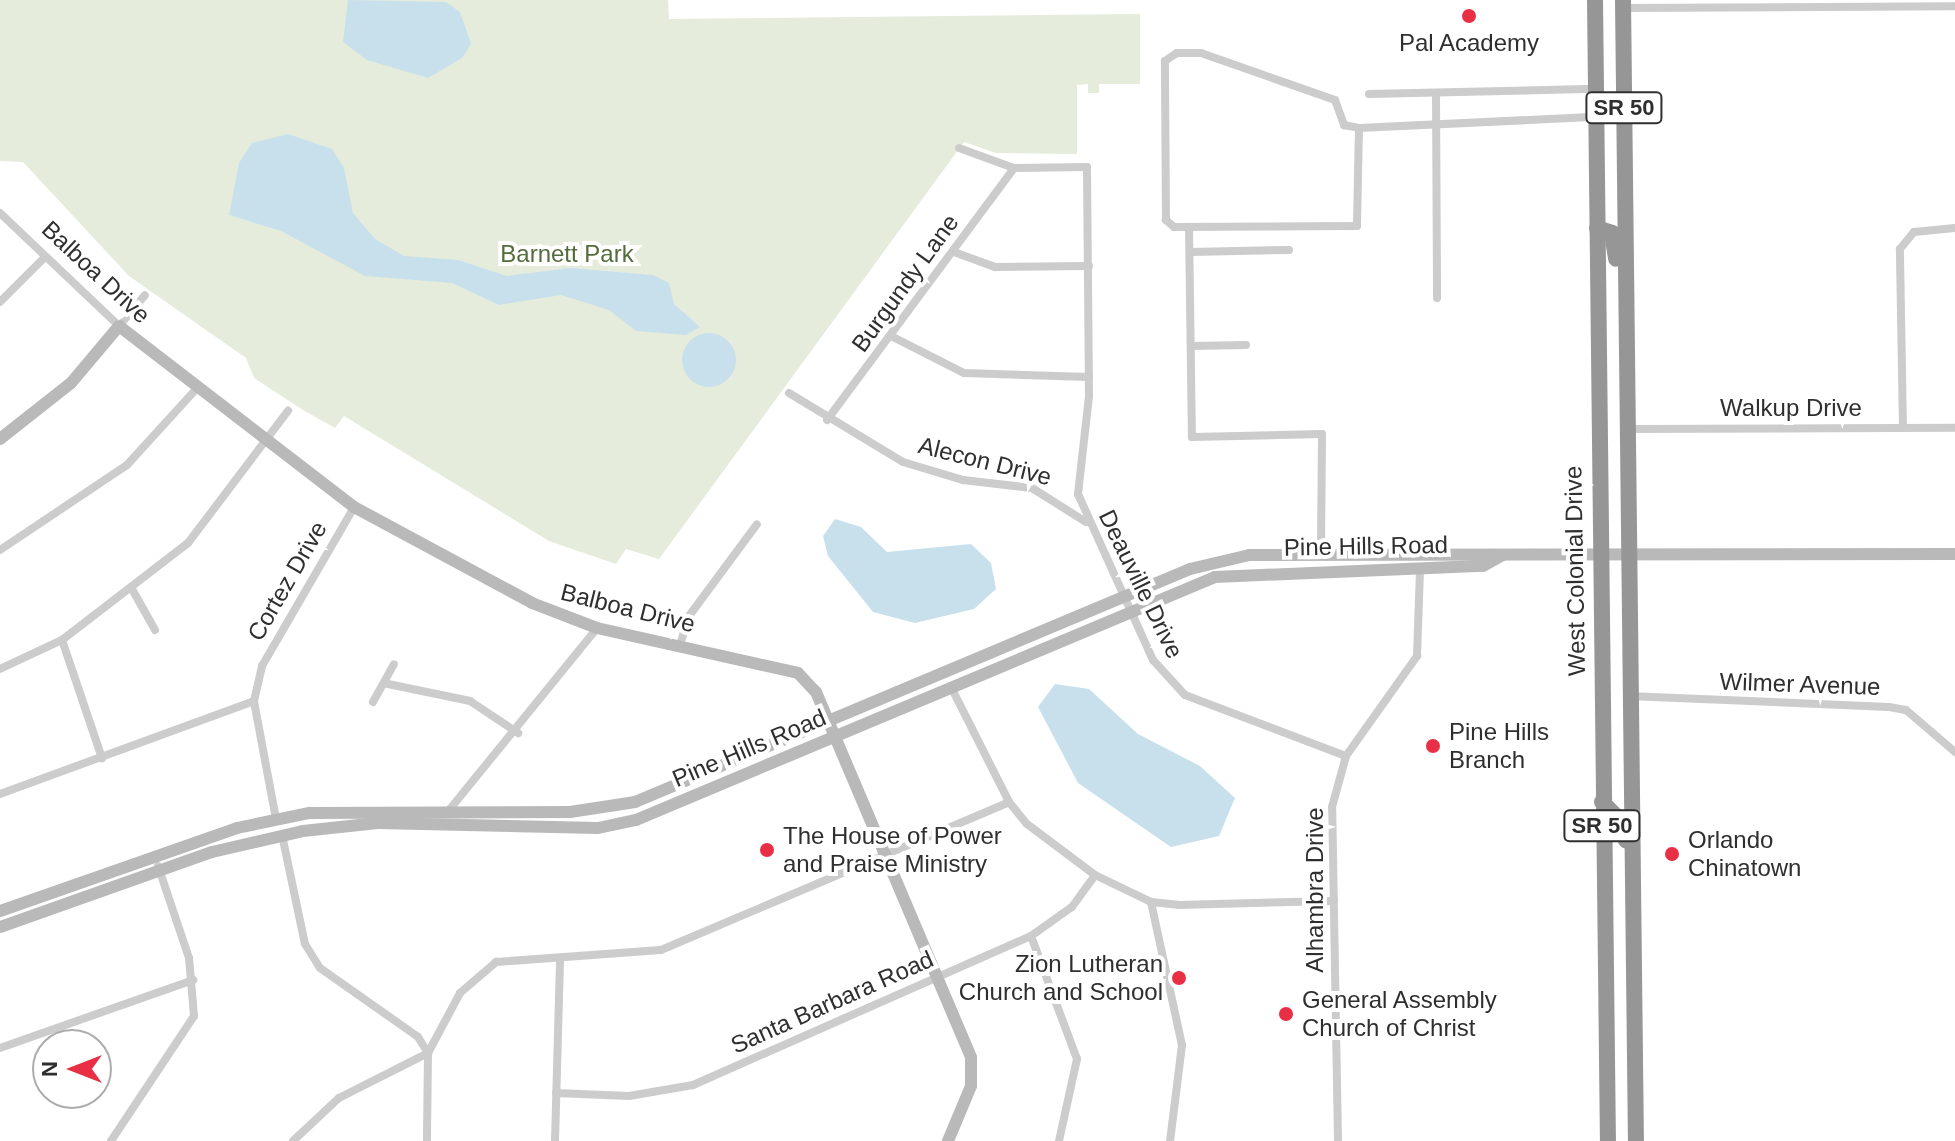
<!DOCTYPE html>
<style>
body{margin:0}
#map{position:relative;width:1955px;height:1141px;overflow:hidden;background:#fff;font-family:Helvetica,sans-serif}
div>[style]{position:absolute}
.green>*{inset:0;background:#e5ecdc}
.water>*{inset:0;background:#c8e0ec}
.round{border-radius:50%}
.street>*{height:8px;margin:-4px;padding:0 4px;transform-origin:4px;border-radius:4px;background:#ccc}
.secondary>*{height:12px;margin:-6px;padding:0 6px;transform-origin:6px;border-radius:6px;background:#b9b9b9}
.highway>*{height:16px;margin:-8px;padding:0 8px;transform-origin:8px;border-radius:8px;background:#969696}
.dots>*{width:22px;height:22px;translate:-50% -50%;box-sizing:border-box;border:4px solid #fff;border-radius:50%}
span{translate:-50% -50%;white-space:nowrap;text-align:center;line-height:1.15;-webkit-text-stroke:8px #fff;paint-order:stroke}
.shield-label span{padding:2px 6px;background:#fff;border:2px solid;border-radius:6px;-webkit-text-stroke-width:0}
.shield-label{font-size:22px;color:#2f2f2f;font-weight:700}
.poi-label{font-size:24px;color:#2f2f2f}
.left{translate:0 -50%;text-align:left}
.right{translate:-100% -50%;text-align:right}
.park-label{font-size:24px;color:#546b3b}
.street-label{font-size:24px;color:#2f2f2f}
.north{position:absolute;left:32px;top:1029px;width:80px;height:80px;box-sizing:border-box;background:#fff;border:2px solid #acacac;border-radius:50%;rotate:270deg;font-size:22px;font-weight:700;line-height:32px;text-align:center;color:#2f2f2f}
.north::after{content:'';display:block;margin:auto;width:28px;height:36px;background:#e82f45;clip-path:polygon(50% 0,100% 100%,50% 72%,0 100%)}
</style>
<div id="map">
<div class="green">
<div style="clip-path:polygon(0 0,668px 0,669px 19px,1140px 14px,1140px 84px,1099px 84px,1099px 93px,1088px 93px,1088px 84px,1077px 85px,1077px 154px,996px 153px,964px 142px,659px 559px,626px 549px,616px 564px,549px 541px,344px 416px,335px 428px,303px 410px,254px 378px,246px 358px,129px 276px,23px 162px,0 161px)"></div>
</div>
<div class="water">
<div style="clip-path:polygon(348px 0,446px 2px,460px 12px,471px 44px,462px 58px,428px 78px,367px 60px,343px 42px)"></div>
<div style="clip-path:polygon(288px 134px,332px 149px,344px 168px,353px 213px,375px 239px,404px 256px,458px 260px,507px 276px,570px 268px,653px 275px,669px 283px,674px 304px,700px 327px,686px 335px,636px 331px,609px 310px,561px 295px,499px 305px,452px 283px,365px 276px,281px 231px,229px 215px,239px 163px,252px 143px)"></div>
<div class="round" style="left:682px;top:333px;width:54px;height:54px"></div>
<div style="clip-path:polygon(835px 519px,861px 527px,887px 552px,971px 544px,991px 563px,996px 589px,974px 609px,915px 623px,873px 612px,828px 556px,823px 536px)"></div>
<div style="clip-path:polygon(1055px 684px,1089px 689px,1138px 734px,1200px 766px,1235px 798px,1219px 836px,1171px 847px,1078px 783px,1038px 707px)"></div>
</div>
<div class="street">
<div style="left:1624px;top:8px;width:331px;rotate:-0.3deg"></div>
<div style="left:1369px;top:94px;width:227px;rotate:-1.3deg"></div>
<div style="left:1436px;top:94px;width:204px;rotate:89.7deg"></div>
<div style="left:1359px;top:128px;width:98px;rotate:91.2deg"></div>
<div style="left:1357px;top:226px;width:183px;rotate:179.7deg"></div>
<div style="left:1174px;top:227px;width:11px;rotate:-139deg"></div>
<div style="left:1166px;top:220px;width:159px;rotate:-90.4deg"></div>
<div style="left:1165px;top:61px;width:14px;rotate:-34deg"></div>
<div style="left:1177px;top:53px;width:24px"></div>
<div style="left:1201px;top:53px;width:142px;rotate:19.3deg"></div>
<div style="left:1335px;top:100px;width:27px;rotate:70deg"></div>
<div style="left:1344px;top:125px;width:15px;rotate:11deg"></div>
<div style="left:1359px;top:128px;width:237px;rotate:-2.7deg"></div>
<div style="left:959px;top:148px;width:59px;rotate:20deg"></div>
<div style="left:1014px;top:168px;width:73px;rotate:-0.8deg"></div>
<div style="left:1087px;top:167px;width:229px;rotate:89.5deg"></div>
<div style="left:1089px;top:396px;width:99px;rotate:96.4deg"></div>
<div style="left:1078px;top:494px;width:182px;rotate:65.7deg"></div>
<div style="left:1153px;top:660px;width:47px;rotate:47.6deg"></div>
<div style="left:1185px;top:695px;width:172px;rotate:20.8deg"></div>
<div style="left:0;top:213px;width:164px;rotate:43.5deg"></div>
<div style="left:119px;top:326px;width:40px;rotate:-50deg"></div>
<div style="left:1189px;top:227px;width:210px;rotate:89.2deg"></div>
<div style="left:1192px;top:437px;width:130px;rotate:-1.3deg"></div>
<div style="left:1322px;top:434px;width:118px;rotate:90.5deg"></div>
<div style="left:954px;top:252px;width:44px;rotate:20.1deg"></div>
<div style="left:995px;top:267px;width:94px;rotate:-0.6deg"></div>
<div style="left:1190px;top:252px;width:99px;rotate:-1.2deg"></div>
<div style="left:0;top:302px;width:64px;rotate:-45deg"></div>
<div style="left:891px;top:336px;width:82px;rotate:26.9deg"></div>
<div style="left:964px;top:373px;width:125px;rotate:1.8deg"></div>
<div style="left:1191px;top:346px;width:55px;rotate:-1deg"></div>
<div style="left:789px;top:393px;width:133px;rotate:31.2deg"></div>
<div style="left:903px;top:462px;width:63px;rotate:16.7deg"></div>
<div style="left:963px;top:480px;width:69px;rotate:6.6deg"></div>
<div style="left:1032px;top:488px;width:64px;rotate:32.2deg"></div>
<div style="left:827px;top:420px;width:314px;rotate:-53.4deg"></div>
<div style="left:1903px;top:428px;width:179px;rotate:-91deg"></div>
<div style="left:1900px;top:249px;width:22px;rotate:-51deg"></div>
<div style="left:1914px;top:232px;width:41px;rotate:-5.6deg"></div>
<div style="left:1628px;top:429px;width:327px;rotate:-0.2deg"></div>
<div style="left:0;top:550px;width:153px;rotate:-33.8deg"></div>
<div style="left:127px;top:465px;width:104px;rotate:-47.7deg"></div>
<div style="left:132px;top:589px;width:47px;rotate:60.7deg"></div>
<div style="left:62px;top:640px;width:125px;rotate:71.3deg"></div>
<div style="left:680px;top:645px;width:30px;rotate:-73deg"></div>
<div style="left:689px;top:616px;width:114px;rotate:-53.5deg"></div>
<div style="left:0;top:669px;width:68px;rotate:-25.1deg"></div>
<div style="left:62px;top:640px;width:159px;rotate:-37.6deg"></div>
<div style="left:188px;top:543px;width:166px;rotate:-52.9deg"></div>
<div style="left:388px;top:684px;width:84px;rotate:11.7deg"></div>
<div style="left:470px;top:701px;width:58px;rotate:33.7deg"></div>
<div style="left:951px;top:687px;width:129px;rotate:63.2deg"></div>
<div style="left:1009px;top:802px;width:28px;rotate:51deg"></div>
<div style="left:1027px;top:824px;width:85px;rotate:36.9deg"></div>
<div style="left:1095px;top:875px;width:62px;rotate:25.7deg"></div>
<div style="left:1151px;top:902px;width:27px;rotate:6deg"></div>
<div style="left:1178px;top:905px;width:156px;rotate:-1.5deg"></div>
<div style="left:1628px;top:696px;width:261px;rotate:2.4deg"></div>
<div style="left:1889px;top:707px;width:17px;rotate:10deg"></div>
<div style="left:1906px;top:710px;width:65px;rotate:40.6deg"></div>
<div style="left:373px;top:702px;width:43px;rotate:-61.1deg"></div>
<div style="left:0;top:794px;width:270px;rotate:-20.1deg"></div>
<div style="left:450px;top:809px;width:233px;rotate:-50.9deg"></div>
<div style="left:276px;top:819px;width:120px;rotate:-100.6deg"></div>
<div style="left:254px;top:701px;width:36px;rotate:-77deg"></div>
<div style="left:262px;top:666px;width:184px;rotate:-59.9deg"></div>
<div style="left:282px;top:835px;width:111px;rotate:78.1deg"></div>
<div style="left:305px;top:944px;width:28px;rotate:58deg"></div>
<div style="left:320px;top:968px;width:120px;rotate:35.1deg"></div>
<div style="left:418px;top:1037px;width:19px;rotate:58deg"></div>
<div style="left:428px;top:1053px;width:88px;rotate:90.7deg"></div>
<div style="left:1151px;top:902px;width:146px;rotate:77.8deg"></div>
<div style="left:1182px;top:1045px;width:97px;rotate:97.1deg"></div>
<div style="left:1031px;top:936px;width:131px;rotate:69.5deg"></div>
<div style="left:1077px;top:1059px;width:84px;rotate:102.4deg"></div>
<div style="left:0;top:1048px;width:205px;rotate:-19.4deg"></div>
<div style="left:556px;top:1093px;width:73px;rotate:2.4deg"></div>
<div style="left:629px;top:1096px;width:65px;rotate:-9.8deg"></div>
<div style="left:693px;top:1085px;width:369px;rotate:-23.8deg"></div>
<div style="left:1031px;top:936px;width:50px;rotate:-35.3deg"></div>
<div style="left:1072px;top:907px;width:39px;rotate:-54deg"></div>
<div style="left:111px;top:1141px;width:150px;rotate:-56.4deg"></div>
<div style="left:194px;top:1016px;width:58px;rotate:-94.9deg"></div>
<div style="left:189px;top:958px;width:97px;rotate:-108.6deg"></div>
<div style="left:293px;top:1141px;width:63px;rotate:-43.1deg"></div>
<div style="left:339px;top:1098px;width:100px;rotate:-26.8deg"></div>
<div style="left:428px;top:1053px;width:68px;rotate:-61.9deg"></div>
<div style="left:460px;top:993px;width:48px;rotate:-40.7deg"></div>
<div style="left:496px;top:962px;width:165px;rotate:-4.2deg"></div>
<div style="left:661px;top:950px;width:378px;rotate:-23deg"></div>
<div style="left:555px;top:1141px;width:182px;rotate:-88.4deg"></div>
<div style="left:1338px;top:1141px;width:334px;rotate:-91deg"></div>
<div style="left:1332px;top:807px;width:53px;rotate:-74.6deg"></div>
<div style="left:1346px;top:756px;width:123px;rotate:-54.6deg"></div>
<div style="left:1417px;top:656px;width:88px;rotate:-88deg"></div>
</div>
<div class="secondary">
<div style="left:0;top:439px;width:90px;rotate:-38.3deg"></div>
<div style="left:71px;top:383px;width:75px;rotate:-49.9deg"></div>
<div style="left:119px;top:326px;width:297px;rotate:37.6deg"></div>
<div style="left:354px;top:507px;width:202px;rotate:28.3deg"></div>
<div style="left:532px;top:603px;width:70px;rotate:21deg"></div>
<div style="left:597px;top:628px;width:206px;rotate:12.6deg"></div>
<div style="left:798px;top:673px;width:26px;rotate:47deg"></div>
<div style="left:816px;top:692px;width:397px;rotate:67deg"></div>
<div style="left:971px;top:1058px;width:28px;rotate:90deg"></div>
<div style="left:971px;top:1086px;width:60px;rotate:112.7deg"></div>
<div style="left:0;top:911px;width:251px;rotate:-19.3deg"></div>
<div style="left:237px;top:828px;width:74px;rotate:-11.8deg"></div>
<div style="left:309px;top:813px;width:261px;rotate:-0.2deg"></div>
<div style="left:570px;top:812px;width:66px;rotate:-8.7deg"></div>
<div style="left:635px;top:802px;width:602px;rotate:-22.77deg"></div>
<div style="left:1190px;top:569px;width:61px;rotate:-13.3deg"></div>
<div style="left:1249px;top:555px;width:706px;rotate:-0.08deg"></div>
<div style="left:0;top:927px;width:225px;rotate:-19.5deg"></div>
<div style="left:212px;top:852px;width:93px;rotate:-13deg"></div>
<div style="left:303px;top:831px;width:75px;rotate:-6.1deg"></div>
<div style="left:378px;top:823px;width:220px;rotate:1.3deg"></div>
<div style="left:598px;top:828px;width:39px;rotate:-12deg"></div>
<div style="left:636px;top:820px;width:628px;rotate:-22.77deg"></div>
<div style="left:1215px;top:577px;width:268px;rotate:-2.4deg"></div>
<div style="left:1483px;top:566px;width:21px;rotate:-29deg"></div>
</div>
<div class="highway">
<div style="left:1595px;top:0;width:1141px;rotate:89.35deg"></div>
<div style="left:1623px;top:0;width:1141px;rotate:89.35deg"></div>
<div style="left:1597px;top:228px;width:16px;rotate:18deg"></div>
<div style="left:1612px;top:233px;width:26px;rotate:81deg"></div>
<div style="left:1602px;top:802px;width:21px;rotate:45deg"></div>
<div style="left:1617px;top:817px;width:25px;rotate:69deg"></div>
</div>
<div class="dots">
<div style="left:1469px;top:16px;background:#e82f45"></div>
<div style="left:1433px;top:746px;background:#e82f45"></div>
<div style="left:767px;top:850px;background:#e82f45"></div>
<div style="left:1672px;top:854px;background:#e82f45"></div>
<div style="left:1179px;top:978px;background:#e82f45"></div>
<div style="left:1286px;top:1014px;background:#e82f45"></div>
</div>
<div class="shield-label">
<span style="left:1624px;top:108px">SR 50</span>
<span style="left:1602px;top:826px">SR 50</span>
</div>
<div class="poi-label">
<span style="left:1469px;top:43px">Pal Academy</span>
<span class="left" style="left:1449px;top:746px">Pine Hills<br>Branch</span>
<span class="left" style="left:783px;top:850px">The House of Power<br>and Praise Ministry</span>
<span class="left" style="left:1688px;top:854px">Orlando<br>Chinatown</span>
<span class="right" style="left:1163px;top:978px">Zion Lutheran<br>Church and School</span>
<span class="left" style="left:1302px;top:1014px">General Assembly<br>Church of Christ</span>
</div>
<div class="park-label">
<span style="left:567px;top:254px">Barnett Park</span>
</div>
<div class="street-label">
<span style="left:96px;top:272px;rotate:43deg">Balboa Drive</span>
<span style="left:905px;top:283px;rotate:-54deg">Burgundy Lane</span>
<span style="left:1791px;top:408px">Walkup Drive</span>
<span style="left:985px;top:461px;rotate:14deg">Alecon Drive</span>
<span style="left:1366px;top:546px;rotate:-1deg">Pine Hills Road</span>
<span style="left:1575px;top:571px;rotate:-91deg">West Colonial Drive</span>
<span style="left:287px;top:581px;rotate:-60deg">Cortez Drive</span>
<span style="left:1141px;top:584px;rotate:64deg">Deauville Drive</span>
<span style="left:628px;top:608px;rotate:14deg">Balboa Drive</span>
<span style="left:1800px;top:684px;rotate:2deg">Wilmer Avenue</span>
<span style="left:749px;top:748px;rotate:-23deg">Pine Hills Road</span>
<span style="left:1315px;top:890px;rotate:-90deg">Alhambra Drive</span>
<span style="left:832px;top:1002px;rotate:-24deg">Santa Barbara Road</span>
</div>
<div class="north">N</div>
</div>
